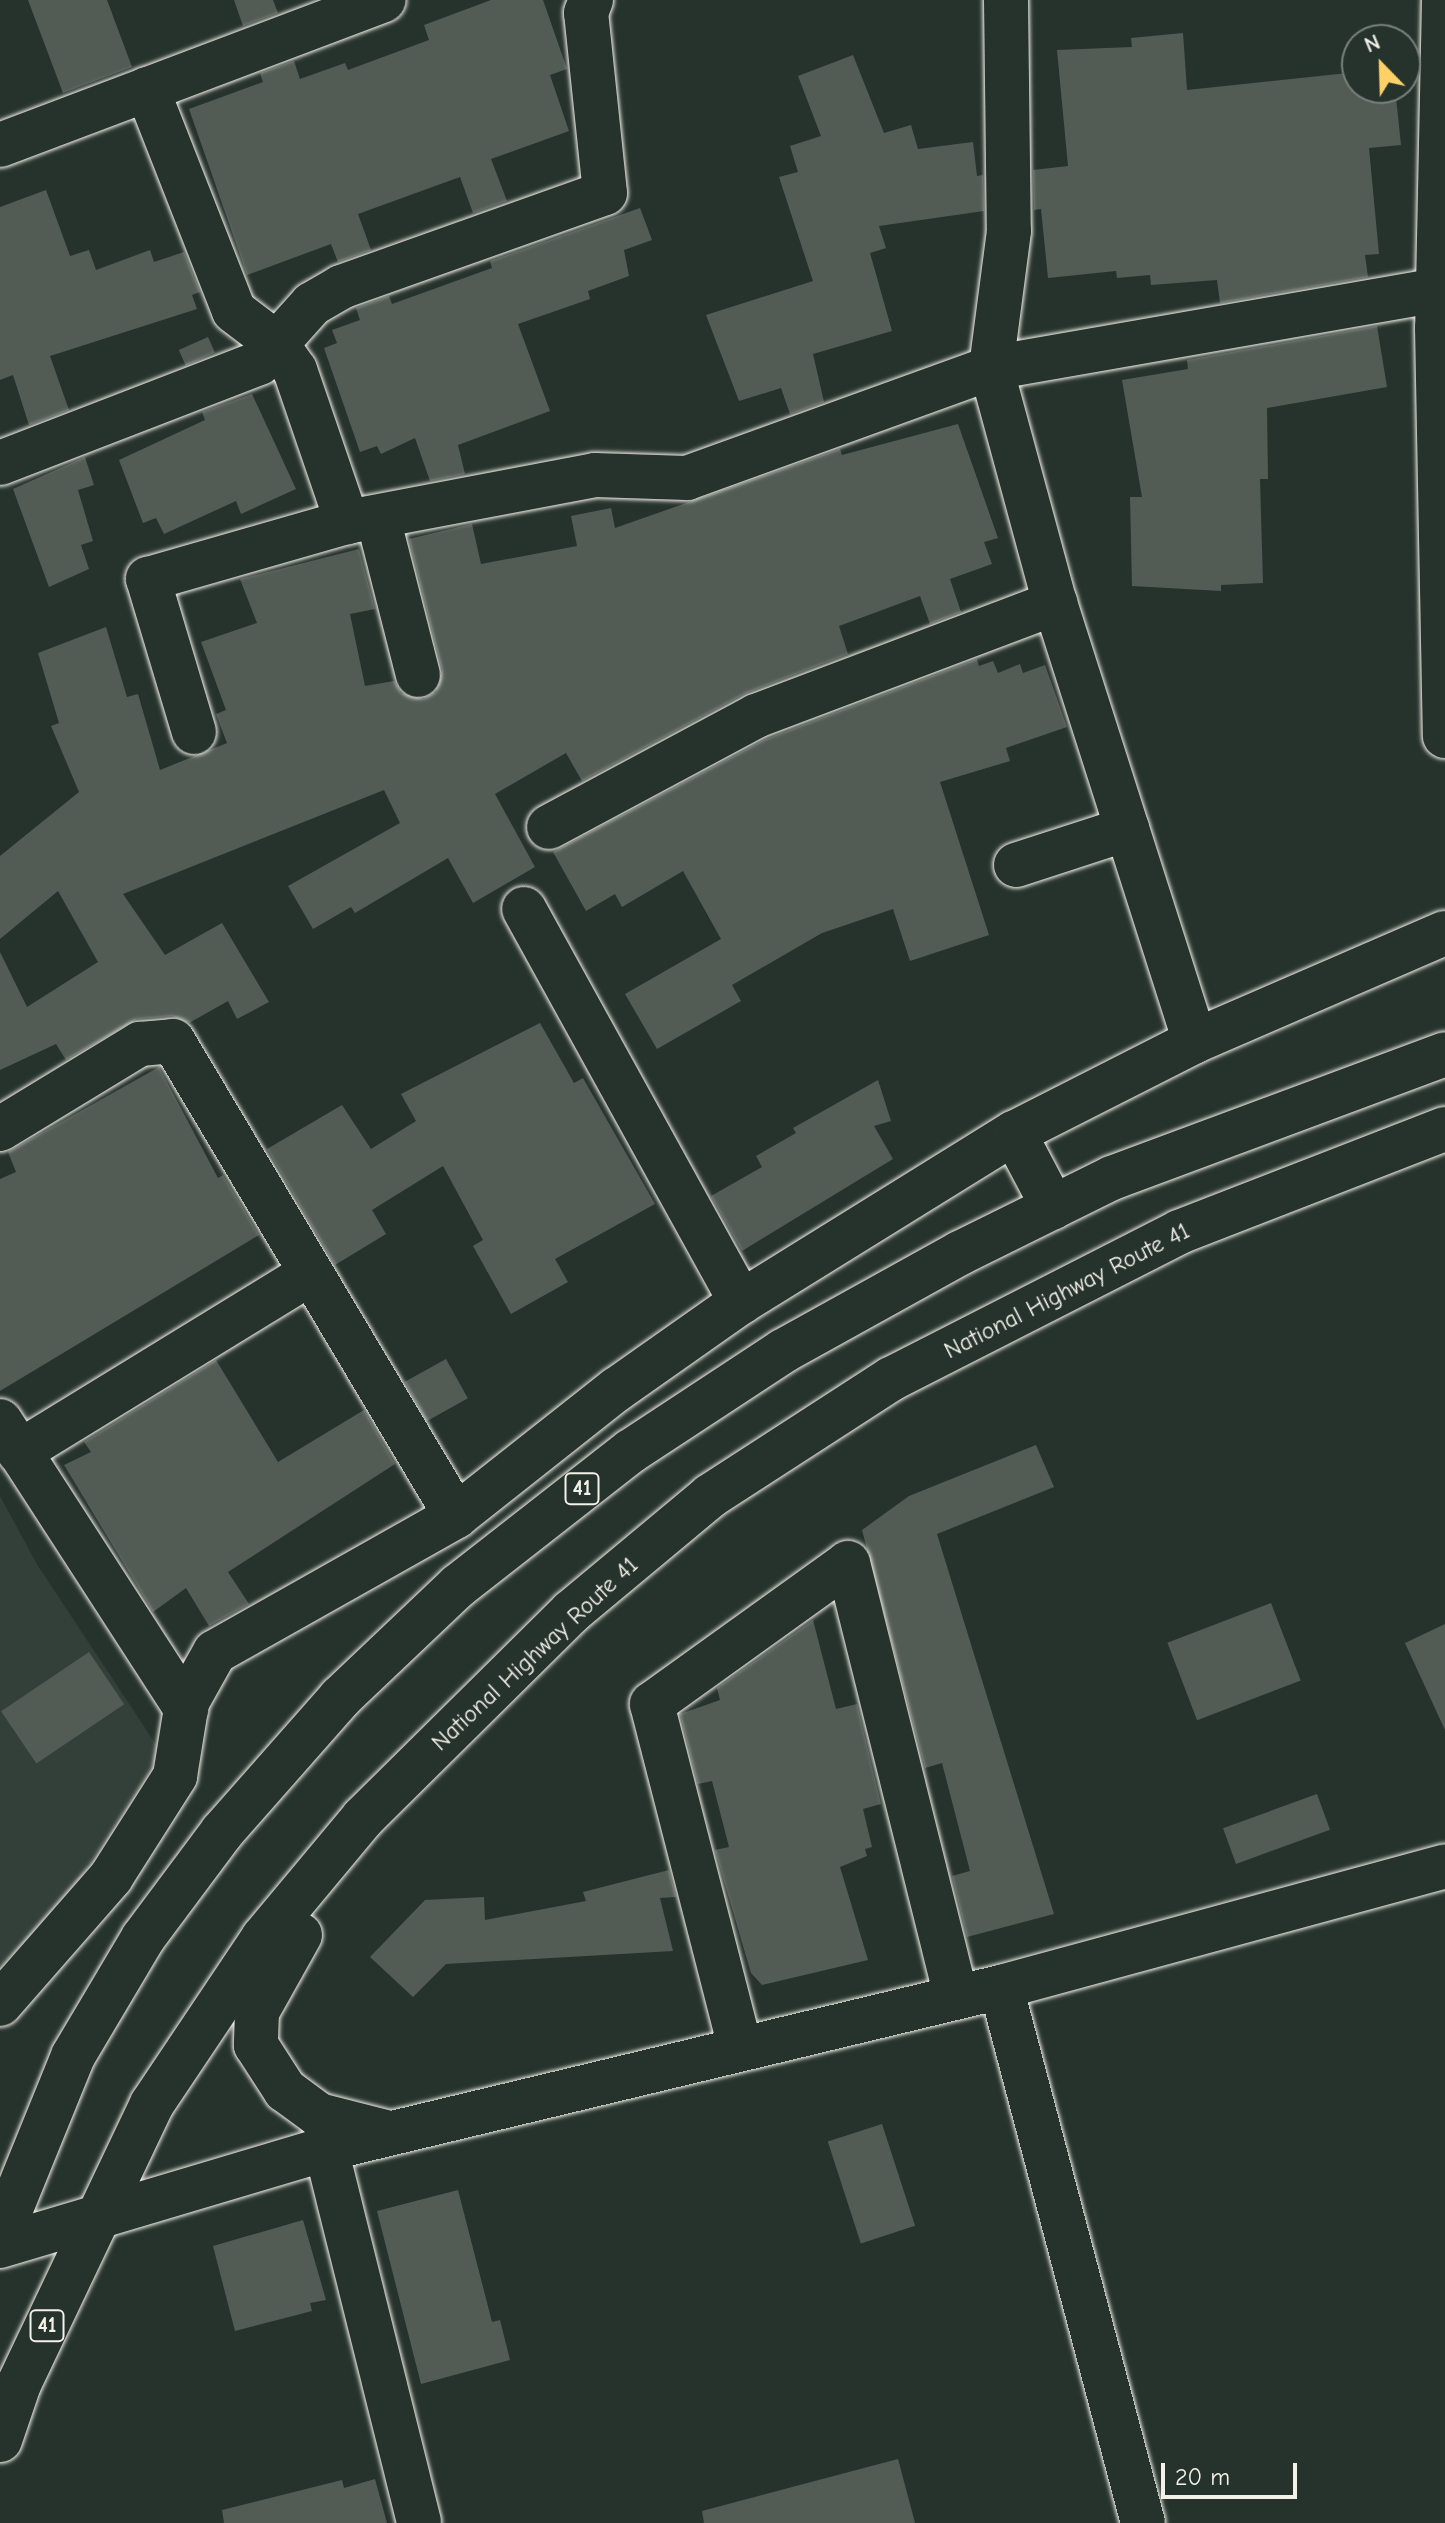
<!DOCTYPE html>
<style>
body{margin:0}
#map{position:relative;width:1445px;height:2523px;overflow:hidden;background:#26332d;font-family:"Comic Neue",sans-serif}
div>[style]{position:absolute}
.built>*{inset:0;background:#333f39}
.building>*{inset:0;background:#525c55;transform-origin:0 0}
.roads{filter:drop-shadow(0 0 2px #f4f1e8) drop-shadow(0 0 2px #f4f1e8)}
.minor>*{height:44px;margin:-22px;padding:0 22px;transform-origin:22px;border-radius:22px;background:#26332d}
.highway>*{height:44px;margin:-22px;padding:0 22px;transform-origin:22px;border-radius:22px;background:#26332d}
span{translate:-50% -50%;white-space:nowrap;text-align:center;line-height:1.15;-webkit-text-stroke:6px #26332d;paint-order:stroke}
.shield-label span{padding:2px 6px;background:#26332d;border:2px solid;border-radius:6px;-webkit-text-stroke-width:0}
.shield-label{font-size:22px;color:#f4f1e8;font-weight:700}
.street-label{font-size:24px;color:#f4f1e8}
.north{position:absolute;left:1341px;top:24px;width:80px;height:80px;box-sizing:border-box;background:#26332d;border:2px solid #787f78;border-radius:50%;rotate:337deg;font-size:22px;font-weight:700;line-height:32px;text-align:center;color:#f4f1e8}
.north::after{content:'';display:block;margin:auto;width:28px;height:36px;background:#ffd166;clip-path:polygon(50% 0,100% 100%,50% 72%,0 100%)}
.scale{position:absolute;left:1161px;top:2463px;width:136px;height:36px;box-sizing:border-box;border:4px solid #f4f1e8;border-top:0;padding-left:10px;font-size:24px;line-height:28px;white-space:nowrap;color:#f4f1e8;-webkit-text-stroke:6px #26332d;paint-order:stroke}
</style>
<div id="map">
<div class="built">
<div style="clip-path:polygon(0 1496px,38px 1566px,161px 1752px,63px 1905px,0 1966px)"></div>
</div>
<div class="building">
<div style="clip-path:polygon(28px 0,107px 0,132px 67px,63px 93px)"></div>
<div style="clip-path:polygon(234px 0,273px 0,278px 13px,243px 26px)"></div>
<div style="clip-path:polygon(491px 0,543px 0,567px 69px,550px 75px,569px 131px,491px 159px,507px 201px,473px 213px,460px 177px,358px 214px,371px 250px,338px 262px,331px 244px,247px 275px,189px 109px,263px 82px,260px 73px,294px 61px,300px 79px,345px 63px,348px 70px,429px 40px,424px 25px)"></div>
<div style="clip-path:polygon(1183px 33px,1187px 90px,1357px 72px,1357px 88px,1395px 88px,1401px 145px,1369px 148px,1379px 254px,1365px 255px,1368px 277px,1220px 303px,1217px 280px,1151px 285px,1150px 275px,1117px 278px,1116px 271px,1048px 278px,1041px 209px,1034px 210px,1033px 170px,1068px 166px,1057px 50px,1132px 47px,1131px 38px)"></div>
<div style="clip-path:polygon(853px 55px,884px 133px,911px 125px,918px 149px,973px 142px,977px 176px,983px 175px,984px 211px,879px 226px,886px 248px,870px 253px,892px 331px,813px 354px,824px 402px,790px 414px,781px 388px,739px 401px,706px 315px,813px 281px,779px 177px,798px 172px,790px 146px,821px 136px,798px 76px)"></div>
<div style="clip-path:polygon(46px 190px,70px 256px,89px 250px,96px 270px,150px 250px,154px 262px,184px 252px,200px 292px,192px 295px,197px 309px,50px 356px,69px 410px,29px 425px,13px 375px,0 380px,0 207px)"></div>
<div style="clip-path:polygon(640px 208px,652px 240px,624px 250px,629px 276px,588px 291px,590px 299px,518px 324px,550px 411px,458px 445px,465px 474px,430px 481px,415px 438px,381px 454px,377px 446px,360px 452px,324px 348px,337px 343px,332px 330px,360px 320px,356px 308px,389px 296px,392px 304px,492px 268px,490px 261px)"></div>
<div style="clip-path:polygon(1377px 326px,1387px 387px,1267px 408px,1268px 479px,1260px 479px,1263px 583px,1221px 585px,1221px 591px,1132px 586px,1130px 497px,1142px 497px,1122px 380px,1188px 369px,1187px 360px)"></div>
<div style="left:208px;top:337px;width:17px;height:32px;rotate:66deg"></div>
<div style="clip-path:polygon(252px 394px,296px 489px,241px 514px,236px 501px,164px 534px,156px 518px,143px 523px,119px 460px,205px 420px,202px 412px)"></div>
<div style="clip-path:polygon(958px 424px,998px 538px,984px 542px,992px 564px,950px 579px,961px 612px,930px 624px,920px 596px,839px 626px,848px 654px,744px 694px,582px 781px,566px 753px,495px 794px,535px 867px,473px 903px,448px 858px,355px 913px,351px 907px,313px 929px,288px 886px,400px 823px,384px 790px,123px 894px,165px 955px,222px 923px,269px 1002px,237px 1019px,228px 1001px,189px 1023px,172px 1016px,137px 1019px,66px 1060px,56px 1044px,0 1070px,0 952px,27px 1007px,98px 962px,58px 891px,0 939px,0 856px,79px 792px,51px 726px,59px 723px,38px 653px,106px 627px,127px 697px,138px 694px,160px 770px,227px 743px,216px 714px,226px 710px,201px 642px,257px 623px,240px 579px,359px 549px,375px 609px,350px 614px,365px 686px,394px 681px,401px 693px,423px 699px,436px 692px,442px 670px,409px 539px,472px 524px,481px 564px,577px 546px,571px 516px,611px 508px,615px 528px,840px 449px,842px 455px)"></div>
<div style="clip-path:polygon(85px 457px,94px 485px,78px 490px,93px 541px,81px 545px,89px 569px,49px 587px,13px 489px)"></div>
<div style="clip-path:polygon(977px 659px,979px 666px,993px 661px,998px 673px,1020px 664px,1023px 673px,1045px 665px,1067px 727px,1006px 748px,1010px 761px,940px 782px,989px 935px,910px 961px,893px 909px,822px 933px,732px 985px,741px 1001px,657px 1049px,625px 994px,721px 939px,683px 871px,622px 907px,615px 894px,586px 911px,553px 852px,766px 739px)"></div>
<div style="clip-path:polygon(540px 1023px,574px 1083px,583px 1078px,655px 1204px,555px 1259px,568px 1282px,511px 1314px,473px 1246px,483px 1240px,443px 1166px,372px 1210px,386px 1234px,335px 1265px,267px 1149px,342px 1105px,371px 1149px,416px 1121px,401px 1094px)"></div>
<div style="clip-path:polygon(159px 1067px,218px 1178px,223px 1175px,259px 1235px,0 1391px,0 1179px,16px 1172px,8px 1152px)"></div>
<div style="clip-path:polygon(878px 1080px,891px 1121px,874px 1126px,893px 1159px,742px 1251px,711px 1196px,762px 1167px,756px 1156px,796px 1133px,793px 1128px)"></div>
<div style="left:446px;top:1359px;width:45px;height:47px;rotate:61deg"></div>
<div style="clip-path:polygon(216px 1360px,278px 1462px,364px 1410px,395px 1464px,228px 1572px,249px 1604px,209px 1626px,186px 1588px,153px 1612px,64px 1465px,91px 1452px,84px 1442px)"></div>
<div style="clip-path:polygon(1036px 1445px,1054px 1487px,937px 1534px,1054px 1914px,967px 1937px,952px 1876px,970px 1871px,942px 1763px,925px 1768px,862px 1530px,909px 1496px)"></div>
<div style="left:1271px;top:1603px;width:83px;height:111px;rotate:69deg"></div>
<div style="clip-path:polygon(813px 1620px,836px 1709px,857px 1704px,881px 1804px,863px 1809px,872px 1847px,865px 1849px,867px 1856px,840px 1867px,868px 1960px,762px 1985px,751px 1973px,715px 1850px,729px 1847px,712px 1781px,698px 1784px,680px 1714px,720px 1700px,717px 1688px)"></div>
<div style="clip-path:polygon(1445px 1624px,1445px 1730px,1405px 1643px)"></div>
<div style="left:89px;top:1652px;width:63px;height:106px;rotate:56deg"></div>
<div style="left:1317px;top:1794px;width:38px;height:100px;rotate:70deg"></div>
<div style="clip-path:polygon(669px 1870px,676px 1897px,660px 1898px,673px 1951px,446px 1964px,413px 1997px,370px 1957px,425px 1900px,484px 1897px,485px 1920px,586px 1901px,583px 1892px)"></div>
<div style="left:882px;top:2124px;width:107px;height:57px;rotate:72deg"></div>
<div style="clip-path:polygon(458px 2190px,492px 2322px,500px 2320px,510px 2360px,421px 2384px,377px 2211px)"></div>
<div style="clip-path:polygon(303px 2220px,326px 2300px,310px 2303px,312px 2311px,235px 2331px,213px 2246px)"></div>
<div style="clip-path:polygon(898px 2459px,915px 2523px,704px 2523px,702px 2511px)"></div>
<div style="clip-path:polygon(375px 2479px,387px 2523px,224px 2523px,222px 2510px,342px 2480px,344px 2488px)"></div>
</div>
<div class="roads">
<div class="minor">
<div style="left:1006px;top:0;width:231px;rotate:89.3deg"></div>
<div style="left:1009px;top:231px;width:138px;rotate:97.5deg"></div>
<div style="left:991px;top:368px;width:244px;rotate:74.8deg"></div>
<div style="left:1055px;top:603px;width:460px;rotate:72.3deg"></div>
<div style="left:1444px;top:0;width:328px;rotate:91.2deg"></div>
<div style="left:1437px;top:328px;width:408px;rotate:88.9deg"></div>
<div style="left:147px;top:89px;width:238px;rotate:68.6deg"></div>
<div style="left:234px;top:311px;width:53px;rotate:37.3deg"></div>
<div style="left:276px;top:343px;width:33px;rotate:55deg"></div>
<div style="left:295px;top:370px;width:161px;rotate:71.1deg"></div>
<div style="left:0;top:145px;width:410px;rotate:-20.7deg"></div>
<div style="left:0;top:463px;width:278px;rotate:-21.1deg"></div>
<div style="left:259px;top:363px;width:79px;rotate:-48.1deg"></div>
<div style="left:312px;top:304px;width:34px;rotate:-30deg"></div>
<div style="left:341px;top:287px;width:280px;rotate:-19.6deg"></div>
<div style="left:605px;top:193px;width:181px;rotate:-96deg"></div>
<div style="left:586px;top:13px;width:14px;rotate:-69deg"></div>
<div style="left:378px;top:518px;width:162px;rotate:75.7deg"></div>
<div style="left:194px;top:732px;width:160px;rotate:-106.7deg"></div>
<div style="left:148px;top:579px;width:207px;rotate:-16deg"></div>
<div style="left:347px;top:522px;width:252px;rotate:-10.7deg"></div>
<div style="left:595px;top:475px;width:92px;rotate:1.9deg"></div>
<div style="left:687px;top:478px;width:323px;rotate:-19.9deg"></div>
<div style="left:991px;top:368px;width:454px;rotate:-9.9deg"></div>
<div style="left:549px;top:827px;width:235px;rotate:-28.2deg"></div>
<div style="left:756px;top:716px;width:320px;rotate:-20.7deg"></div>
<div style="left:1016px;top:865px;width:117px;rotate:-18deg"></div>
<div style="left:524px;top:909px;width:449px;rotate:61.1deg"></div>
<div style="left:0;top:1129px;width:164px;rotate:-31.3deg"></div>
<div style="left:140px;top:1044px;width:33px;rotate:-5deg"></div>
<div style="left:173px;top:1041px;width:553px;rotate:59.21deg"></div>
<div style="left:0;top:1421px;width:343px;rotate:57.1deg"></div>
<div style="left:19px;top:1452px;width:342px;rotate:-31.5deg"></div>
<div style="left:1001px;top:1987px;width:554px;rotate:75.16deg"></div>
<div style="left:0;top:2004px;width:169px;rotate:-48.8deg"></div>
<div style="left:111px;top:1877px;width:120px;rotate:-57.6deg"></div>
<div style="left:175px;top:1776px;width:75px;rotate:-80.8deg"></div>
<div style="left:187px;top:1702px;width:57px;rotate:-60.8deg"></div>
<div style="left:215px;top:1652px;width:277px;rotate:-29.4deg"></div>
<div style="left:456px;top:1516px;width:205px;rotate:-38.3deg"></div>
<div style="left:617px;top:1389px;width:151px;rotate:-35.1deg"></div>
<div style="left:741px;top:1302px;width:321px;rotate:-31.8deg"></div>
<div style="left:1014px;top:1133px;width:203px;rotate:-26.9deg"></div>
<div style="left:1195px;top:1041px;width:272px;rotate:-23.4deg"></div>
<div style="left:740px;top:2047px;width:354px;rotate:-104.4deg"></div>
<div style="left:652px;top:1704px;width:241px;rotate:-35.7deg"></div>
<div style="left:848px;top:1563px;width:447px;rotate:76deg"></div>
<div style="left:326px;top:2149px;width:385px;rotate:76deg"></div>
<div style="left:0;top:2246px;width:340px;rotate:-16.6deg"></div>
<div style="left:326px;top:2149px;width:694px;rotate:-13.5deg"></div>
<div style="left:1001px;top:1987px;width:460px;rotate:-15.2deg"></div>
</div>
<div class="highway">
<div style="left:1014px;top:1133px;width:84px;rotate:62.2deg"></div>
<div style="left:300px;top:1935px;width:88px;rotate:119.2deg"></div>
<div style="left:257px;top:2012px;width:33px;rotate:92deg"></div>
<div style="left:256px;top:2045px;width:54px;rotate:57.2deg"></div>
<div style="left:285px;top:2090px;width:42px;rotate:36.3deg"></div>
<div style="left:319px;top:2115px;width:72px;rotate:14.4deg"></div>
<div style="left:0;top:2236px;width:194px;rotate:-67.9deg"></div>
<div style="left:73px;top:2056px;width:137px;rotate:-59.3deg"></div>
<div style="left:143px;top:1938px;width:132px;rotate:-53.3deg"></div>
<div style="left:222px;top:1832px;width:179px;rotate:-48.6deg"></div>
<div style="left:340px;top:1698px;width:163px;rotate:-43.5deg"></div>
<div style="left:458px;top:1586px;width:219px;rotate:-38deg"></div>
<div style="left:631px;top:1451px;width:182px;rotate:-33.3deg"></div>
<div style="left:783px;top:1351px;width:202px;rotate:-29deg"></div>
<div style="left:960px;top:1253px;width:169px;rotate:-26.3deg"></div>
<div style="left:1112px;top:1178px;width:355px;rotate:-20.4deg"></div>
<div style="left:0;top:2440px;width:59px;rotate:-71.3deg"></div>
<div style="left:19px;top:2384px;width:310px;rotate:-64.6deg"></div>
<div style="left:152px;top:2104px;width:200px;rotate:-56.2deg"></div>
<div style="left:263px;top:1938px;width:156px;rotate:-50.2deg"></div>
<div style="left:363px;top:1818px;width:293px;rotate:-44.7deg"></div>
<div style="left:571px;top:1612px;width:181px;rotate:-39.8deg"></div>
<div style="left:710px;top:1496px;width:216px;rotate:-32.9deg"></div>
<div style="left:891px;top:1379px;width:323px;rotate:-27deg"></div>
<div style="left:1179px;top:1232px;width:285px;rotate:-21.2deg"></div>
</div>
</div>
<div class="shield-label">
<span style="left:582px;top:1489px">41</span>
<span style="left:47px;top:2326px">41</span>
</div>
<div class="street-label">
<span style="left:1067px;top:1291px;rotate:-27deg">National Highway Route 41</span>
<span style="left:535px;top:1654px;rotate:-43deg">National Highway Route 41</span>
</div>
<div class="north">N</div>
<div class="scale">20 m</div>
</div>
